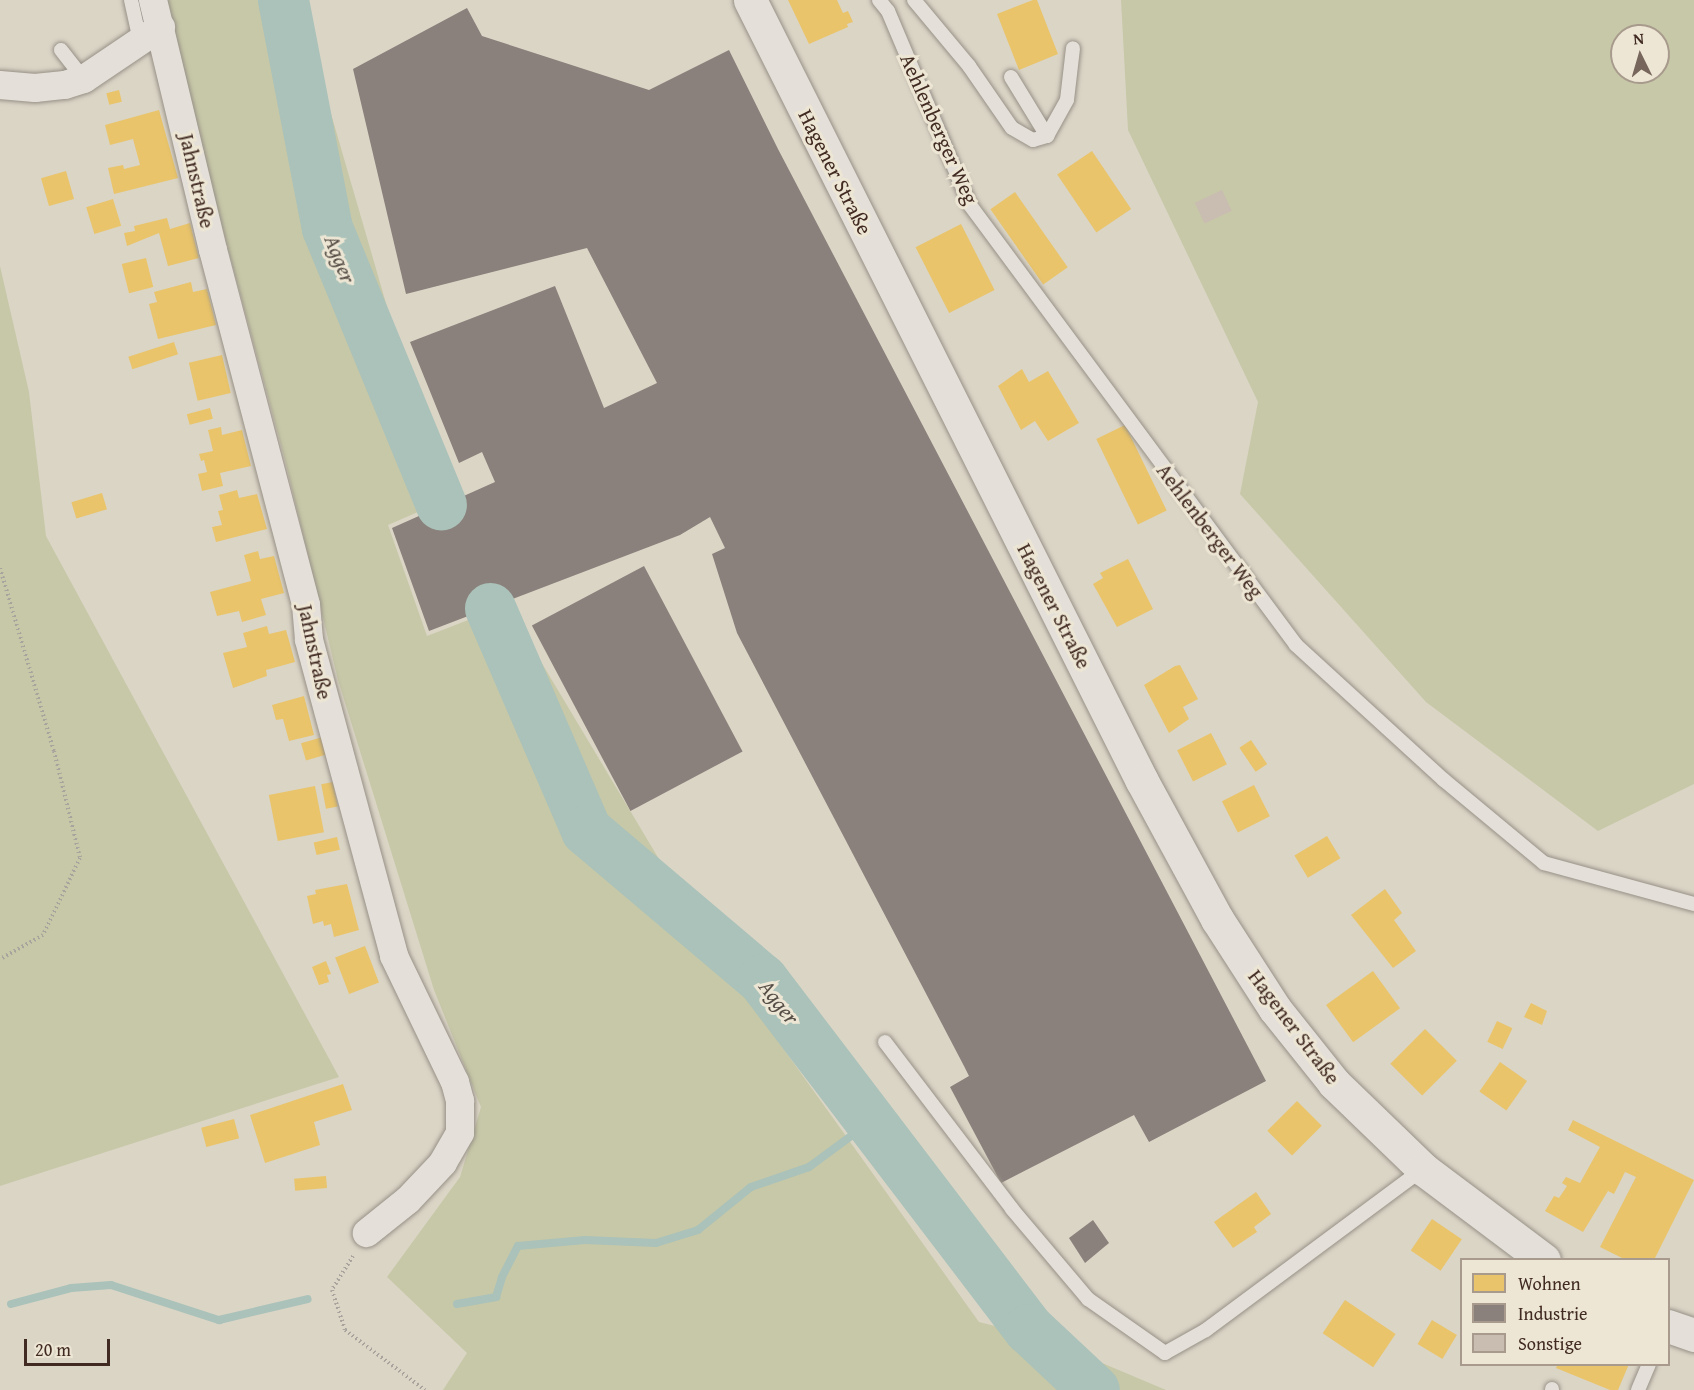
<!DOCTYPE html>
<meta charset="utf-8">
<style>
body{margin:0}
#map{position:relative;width:1694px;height:1390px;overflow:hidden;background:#dbd5c6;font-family:"Gentium Book Plus",serif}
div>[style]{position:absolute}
.green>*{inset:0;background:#c7c8a8}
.homes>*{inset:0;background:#e9c46a;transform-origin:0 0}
.industry>*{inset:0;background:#8a817c;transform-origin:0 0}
.stream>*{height:8px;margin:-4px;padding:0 4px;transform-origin:4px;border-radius:4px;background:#aac2b9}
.river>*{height:51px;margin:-25.5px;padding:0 25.5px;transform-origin:25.5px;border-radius:25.5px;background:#aac2b9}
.building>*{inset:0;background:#c9bcb1;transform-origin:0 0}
.path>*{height:4px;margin-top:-2px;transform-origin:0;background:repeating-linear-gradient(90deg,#a8a49d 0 1.5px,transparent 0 4.5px)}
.roads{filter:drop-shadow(0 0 2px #979087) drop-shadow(0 0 2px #979087)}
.service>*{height:14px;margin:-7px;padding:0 7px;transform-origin:7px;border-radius:7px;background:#e4e0d9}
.minor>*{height:28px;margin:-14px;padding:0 14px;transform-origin:14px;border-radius:14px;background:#e4e0d9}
.secondary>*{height:33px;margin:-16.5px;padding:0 16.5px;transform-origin:16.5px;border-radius:16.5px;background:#e4e0d9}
span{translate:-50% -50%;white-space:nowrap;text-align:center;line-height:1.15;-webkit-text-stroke:6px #ede6d4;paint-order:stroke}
.street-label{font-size:21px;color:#412a22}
.water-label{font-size:22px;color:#564e46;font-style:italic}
.legend{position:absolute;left:1460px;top:1258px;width:210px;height:108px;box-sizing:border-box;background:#ede6d4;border:2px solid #a89b8d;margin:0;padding:8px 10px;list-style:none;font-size:18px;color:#412a22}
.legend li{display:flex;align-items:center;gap:12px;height:30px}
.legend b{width:30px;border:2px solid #a89b8d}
.north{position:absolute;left:1610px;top:24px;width:60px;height:60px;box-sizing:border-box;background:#ede6d4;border:2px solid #a89b8d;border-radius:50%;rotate:355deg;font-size:16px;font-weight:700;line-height:24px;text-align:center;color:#412a22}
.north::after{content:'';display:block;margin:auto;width:21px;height:27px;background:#77665b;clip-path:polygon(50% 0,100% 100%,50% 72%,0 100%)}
.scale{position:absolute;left:24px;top:1339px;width:86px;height:27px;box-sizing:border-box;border:3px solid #412a22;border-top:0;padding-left:8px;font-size:18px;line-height:21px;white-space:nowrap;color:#412a22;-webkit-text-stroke:4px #ede6d4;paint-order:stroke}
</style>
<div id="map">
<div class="green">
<div style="clip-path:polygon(161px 0,307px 0,316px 62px,390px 317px,457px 495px,388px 525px,427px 636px,507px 605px,717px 956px,979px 1322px,1043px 1338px,1166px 1390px,443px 1390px,467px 1353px,387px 1277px,460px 1177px,481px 1107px,434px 990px,338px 680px,285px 460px)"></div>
<div style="clip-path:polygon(evenodd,1121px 0,1694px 0,1694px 784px,1598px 831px,1426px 702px,1240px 494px,1258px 402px,1128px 130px,1121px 0,1622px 36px,1658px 36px,1658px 72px,1622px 72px,1622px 36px)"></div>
<div style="clip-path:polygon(0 266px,29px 392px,46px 536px,339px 1077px,0 1186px)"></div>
</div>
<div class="homes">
<div style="clip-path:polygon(788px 0,837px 0,843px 13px,848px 11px,853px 22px,847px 24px,848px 27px,809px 44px)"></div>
<div style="clip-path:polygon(1033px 0,1037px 0,1058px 54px,1019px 70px,997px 14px)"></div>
<div style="left:119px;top:90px;width:12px;height:13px;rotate:76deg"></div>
<div style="clip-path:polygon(159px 110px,178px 178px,114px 194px,108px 168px,123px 165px,124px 169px,140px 165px,133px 139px,110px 145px,105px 125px)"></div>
<div style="left:1092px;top:151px;width:70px;height:42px;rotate:56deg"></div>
<div style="left:66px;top:171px;width:29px;height:26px;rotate:74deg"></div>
<div style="left:1015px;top:192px;width:92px;height:30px;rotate:55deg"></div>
<div style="left:113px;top:199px;width:28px;height:28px;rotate:73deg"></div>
<div style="clip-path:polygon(167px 218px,170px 229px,190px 223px,199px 258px,168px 266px,159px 233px,127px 246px,124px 233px,135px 231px,134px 226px)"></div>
<div style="left:961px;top:224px;width:74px;height:51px;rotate:63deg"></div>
<div style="left:146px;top:258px;width:30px;height:25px;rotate:76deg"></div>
<div style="clip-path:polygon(191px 282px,193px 292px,207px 289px,216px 325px,158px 339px,149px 304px,157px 302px,154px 292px)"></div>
<div style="left:174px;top:342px;width:13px;height:48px;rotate:72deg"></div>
<div style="left:222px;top:355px;width:39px;height:34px;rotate:77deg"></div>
<div style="clip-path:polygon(1022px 369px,1029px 382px,1048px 371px,1079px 423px,1048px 441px,1035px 421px,1021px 430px,998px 386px)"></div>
<div style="left:210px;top:408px;width:11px;height:24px;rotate:75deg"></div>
<div style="left:1125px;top:425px;width:95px;height:32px;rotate:64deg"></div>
<div style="clip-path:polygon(221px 427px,222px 435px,242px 430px,251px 466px,220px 473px,223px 486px,202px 491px,198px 474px,207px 472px,204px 460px,201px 461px,199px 454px,213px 451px,208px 430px)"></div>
<div style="clip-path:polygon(237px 490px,239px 498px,257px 494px,267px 529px,216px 542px,212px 527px,222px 525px,218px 511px,223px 510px,219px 495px)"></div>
<div style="left:102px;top:493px;width:17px;height:32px;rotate:73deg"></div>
<div style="clip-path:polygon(258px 551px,260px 559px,274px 556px,284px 593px,261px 599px,266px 615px,242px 622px,239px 611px,217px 616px,210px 592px,251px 581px,244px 555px)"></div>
<div style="clip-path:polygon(1128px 559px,1153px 609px,1117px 627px,1093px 584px,1103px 578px,1100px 573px)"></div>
<div style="clip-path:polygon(267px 626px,269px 634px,286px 630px,295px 662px,266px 670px,267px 676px,233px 688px,223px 653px,247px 647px,243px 633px)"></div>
<div style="clip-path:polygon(1180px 665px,1198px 699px,1183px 707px,1189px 719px,1169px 733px,1144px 685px,1175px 666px)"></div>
<div style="clip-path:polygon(304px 696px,314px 735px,289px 741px,283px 719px,276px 720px,272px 705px)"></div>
<div style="left:1211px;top:733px;width:35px;height:38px;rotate:63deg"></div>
<div style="left:326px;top:736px;width:18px;height:26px;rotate:74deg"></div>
<div style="left:1251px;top:740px;width:29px;height:14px;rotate:56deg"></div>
<div style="left:333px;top:782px;width:25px;height:12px;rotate:79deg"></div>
<div style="left:1254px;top:785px;width:35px;height:36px;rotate:63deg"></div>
<div style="left:315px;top:786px;width:47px;height:47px;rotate:79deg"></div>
<div style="left:1327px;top:836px;width:26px;height:38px;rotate:59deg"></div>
<div style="left:337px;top:837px;width:13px;height:24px;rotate:77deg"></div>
<div style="clip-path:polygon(347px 884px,359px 930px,334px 937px,331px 924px,324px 926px,323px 921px,313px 924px,307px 896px,316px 894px,315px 890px)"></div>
<div style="clip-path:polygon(1385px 889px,1402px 913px,1394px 920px,1416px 951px,1393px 968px,1351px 915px)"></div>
<div style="left:365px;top:946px;width:39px;height:32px;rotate:69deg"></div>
<div style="clip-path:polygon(326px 961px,331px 974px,327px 975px,329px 982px,319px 985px,312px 967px)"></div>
<div style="left:1373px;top:971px;width:46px;height:58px;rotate:54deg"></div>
<div style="clip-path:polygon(1531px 1003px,1547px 1011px,1542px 1025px,1524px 1017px)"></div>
<div style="left:1497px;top:1021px;width:17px;height:23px;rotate:25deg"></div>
<div style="left:1425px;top:1029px;width:45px;height:49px;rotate:45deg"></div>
<div style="left:1500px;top:1062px;width:33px;height:36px;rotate:35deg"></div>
<div style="clip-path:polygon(343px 1084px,352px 1110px,314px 1122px,320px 1145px,265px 1163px,250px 1115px)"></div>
<div style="left:1297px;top:1101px;width:35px;height:42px;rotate:45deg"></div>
<div style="left:234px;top:1119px;width:20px;height:34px;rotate:75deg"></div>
<div style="clip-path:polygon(1573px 1120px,1694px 1180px,1654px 1260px,1626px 1260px,1600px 1247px,1636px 1177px,1625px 1172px,1614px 1194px,1608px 1191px,1583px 1232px,1545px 1211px,1554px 1196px,1559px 1198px,1567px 1186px,1562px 1183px,1566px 1177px,1580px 1183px,1600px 1147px,1568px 1130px)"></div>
<div style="left:326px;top:1176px;width:12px;height:32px;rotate:85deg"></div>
<div style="clip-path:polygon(1256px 1192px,1271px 1214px,1254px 1227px,1257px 1232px,1233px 1248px,1214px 1222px)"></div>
<div style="left:1432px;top:1219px;width:36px;height:38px;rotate:34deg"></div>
<div style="left:1345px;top:1300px;width:61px;height:40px;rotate:34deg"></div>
<div style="left:1432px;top:1320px;width:29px;height:28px;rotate:31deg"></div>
<div style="clip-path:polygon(1558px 1364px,1629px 1364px,1618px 1390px,1610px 1390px,1556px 1368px)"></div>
</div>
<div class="industry">
<div style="clip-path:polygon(467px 8px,482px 36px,649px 90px,729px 50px,778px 149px,1266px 1081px,1149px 1142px,1134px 1115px,1001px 1183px,950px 1087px,969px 1076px,964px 1066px,737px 633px,712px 554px,725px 548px,710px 517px,680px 535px,429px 631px,392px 528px,495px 482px,482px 452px,459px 463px,410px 342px,555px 286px,604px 408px,657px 383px,587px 248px,406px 294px,353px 69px)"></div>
<div style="left:644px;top:566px;width:210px;height:127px;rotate:62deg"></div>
<div style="clip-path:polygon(1093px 1220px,1109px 1243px,1085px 1263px,1069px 1238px)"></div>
</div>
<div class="stream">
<div style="left:11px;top:1304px;width:62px;rotate:-14.9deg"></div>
<div style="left:71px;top:1288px;width:40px;rotate:-4.3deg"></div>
<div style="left:111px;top:1285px;width:114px;rotate:18deg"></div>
<div style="left:219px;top:1320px;width:91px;rotate:-13.3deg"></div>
<div style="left:457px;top:1304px;width:40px;rotate:-10deg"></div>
<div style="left:496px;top:1297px;width:21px;rotate:-73deg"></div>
<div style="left:502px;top:1277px;width:35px;rotate:-63deg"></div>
<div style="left:518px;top:1246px;width:67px;rotate:-5.1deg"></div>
<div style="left:585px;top:1240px;width:71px;rotate:2.4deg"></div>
<div style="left:656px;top:1243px;width:44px;rotate:-17.2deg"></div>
<div style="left:698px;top:1230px;width:68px;rotate:-39.1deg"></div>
<div style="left:751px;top:1187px;width:61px;rotate:-19deg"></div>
<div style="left:809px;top:1167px;width:56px;rotate:-36.3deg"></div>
<div style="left:854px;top:1134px;width:37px;rotate:17deg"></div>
</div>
<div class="river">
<div style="left:283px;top:0;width:232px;rotate:79.1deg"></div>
<div style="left:327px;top:228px;width:299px;rotate:67.6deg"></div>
<div style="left:490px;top:608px;width:242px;rotate:66.6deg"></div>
<div style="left:586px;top:830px;width:231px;rotate:40.3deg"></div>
<div style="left:762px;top:979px;width:440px;rotate:52.7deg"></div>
<div style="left:1029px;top:1329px;width:89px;rotate:43.2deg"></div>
</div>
<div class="building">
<div style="left:1222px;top:190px;width:23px;height:30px;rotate:65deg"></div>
</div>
<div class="path">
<div style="left:0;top:568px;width:191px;rotate:73.6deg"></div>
<div style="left:54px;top:751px;width:110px;rotate:76.3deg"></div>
<div style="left:80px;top:858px;width:85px;rotate:115.7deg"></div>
<div style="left:43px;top:935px;width:49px;rotate:150.8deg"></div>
<div style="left:353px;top:1256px;width:40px;rotate:122deg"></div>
<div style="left:332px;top:1290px;width:42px;rotate:72deg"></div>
<div style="left:345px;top:1330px;width:100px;rotate:36.9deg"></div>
</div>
<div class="roads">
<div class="service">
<div style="left:131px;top:0;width:42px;rotate:77.6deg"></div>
<div style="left:879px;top:0;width:14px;rotate:51deg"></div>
<div style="left:888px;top:11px;width:211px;rotate:67.1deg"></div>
<div style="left:970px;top:205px;width:548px;rotate:53.46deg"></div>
<div style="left:1296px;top:645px;width:200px;rotate:42.4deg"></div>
<div style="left:1444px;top:780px;width:130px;rotate:39.7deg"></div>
<div style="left:1544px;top:863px;width:156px;rotate:15.3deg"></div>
<div style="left:914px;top:0;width:86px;rotate:50.2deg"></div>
<div style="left:969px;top:66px;width:75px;rotate:55.3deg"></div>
<div style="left:1012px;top:128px;width:24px;rotate:30deg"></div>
<div style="left:1033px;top:140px;width:15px;rotate:-16deg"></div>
<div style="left:1047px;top:136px;width:41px;rotate:-60.9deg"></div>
<div style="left:1067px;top:100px;width:52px;rotate:-83.4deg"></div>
<div style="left:61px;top:50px;width:37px;rotate:52deg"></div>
<div style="left:1011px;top:77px;width:69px;rotate:58.6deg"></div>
<div style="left:885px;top:1042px;width:210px;rotate:52.7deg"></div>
<div style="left:1012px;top:1209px;width:118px;rotate:49.8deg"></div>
<div style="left:1088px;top:1299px;width:94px;rotate:35deg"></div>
<div style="left:1165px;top:1353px;width:47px;rotate:-29.3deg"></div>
<div style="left:1206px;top:1330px;width:270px;rotate:-36.6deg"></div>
<div style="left:1552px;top:1389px;width:1px;rotate:90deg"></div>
<div style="left:1638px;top:1390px;width:28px;rotate:-67deg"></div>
</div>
<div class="minor">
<div style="left:153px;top:0;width:257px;rotate:76.5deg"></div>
<div style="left:213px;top:250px;width:367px;rotate:75.3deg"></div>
<div style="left:306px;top:605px;width:35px;rotate:85deg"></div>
<div style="left:309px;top:640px;width:327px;rotate:74.9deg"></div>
<div style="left:394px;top:956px;width:140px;rotate:64.2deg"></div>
<div style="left:455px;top:1082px;width:20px;rotate:75deg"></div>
<div style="left:460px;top:1101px;width:32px;rotate:90deg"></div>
<div style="left:460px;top:1133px;width:34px;rotate:120deg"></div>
<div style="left:443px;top:1163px;width:51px;rotate:133.4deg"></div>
<div style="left:408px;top:1200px;width:53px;rotate:141.2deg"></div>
<div style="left:0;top:85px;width:35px;rotate:5deg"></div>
<div style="left:35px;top:88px;width:30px;rotate:-6deg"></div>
<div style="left:65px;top:85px;width:20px;rotate:-18deg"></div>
<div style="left:84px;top:79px;width:93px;rotate:-34deg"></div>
</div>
<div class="secondary">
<div style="left:750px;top:0;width:874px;rotate:63.35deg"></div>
<div style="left:1142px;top:781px;width:157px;rotate:61.5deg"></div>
<div style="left:1217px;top:919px;width:107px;rotate:57.2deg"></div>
<div style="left:1275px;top:1009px;width:95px;rotate:51.4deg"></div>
<div style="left:1334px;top:1083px;width:124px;rotate:44deg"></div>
<div style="left:1423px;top:1169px;width:151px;rotate:36.9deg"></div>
<div style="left:1668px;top:1326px;width:28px;rotate:19deg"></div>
</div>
</div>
<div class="street-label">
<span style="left:939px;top:129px;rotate:66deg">Aehlenberger Weg</span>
<span style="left:835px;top:172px;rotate:63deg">Hagener Straße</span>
<span style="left:197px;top:181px;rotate:77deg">Jahnstraße</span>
<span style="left:1210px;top:531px;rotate:53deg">Aehlenberger Weg</span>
<span style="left:1054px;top:606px;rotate:63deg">Hagener Straße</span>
<span style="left:315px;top:652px;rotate:78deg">Jahnstraße</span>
<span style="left:1294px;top:1027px;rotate:53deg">Hagener Straße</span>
</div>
<div class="water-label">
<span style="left:340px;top:259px;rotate:68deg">Agger</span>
<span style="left:779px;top:1002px;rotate:52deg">Agger</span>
</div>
<ul class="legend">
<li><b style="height:16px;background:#e9c46a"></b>Wohnen</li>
<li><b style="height:16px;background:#8a817c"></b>Industrie</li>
<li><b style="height:16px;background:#c9bcb1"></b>Sonstige</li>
</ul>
<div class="north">N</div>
<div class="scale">20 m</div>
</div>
